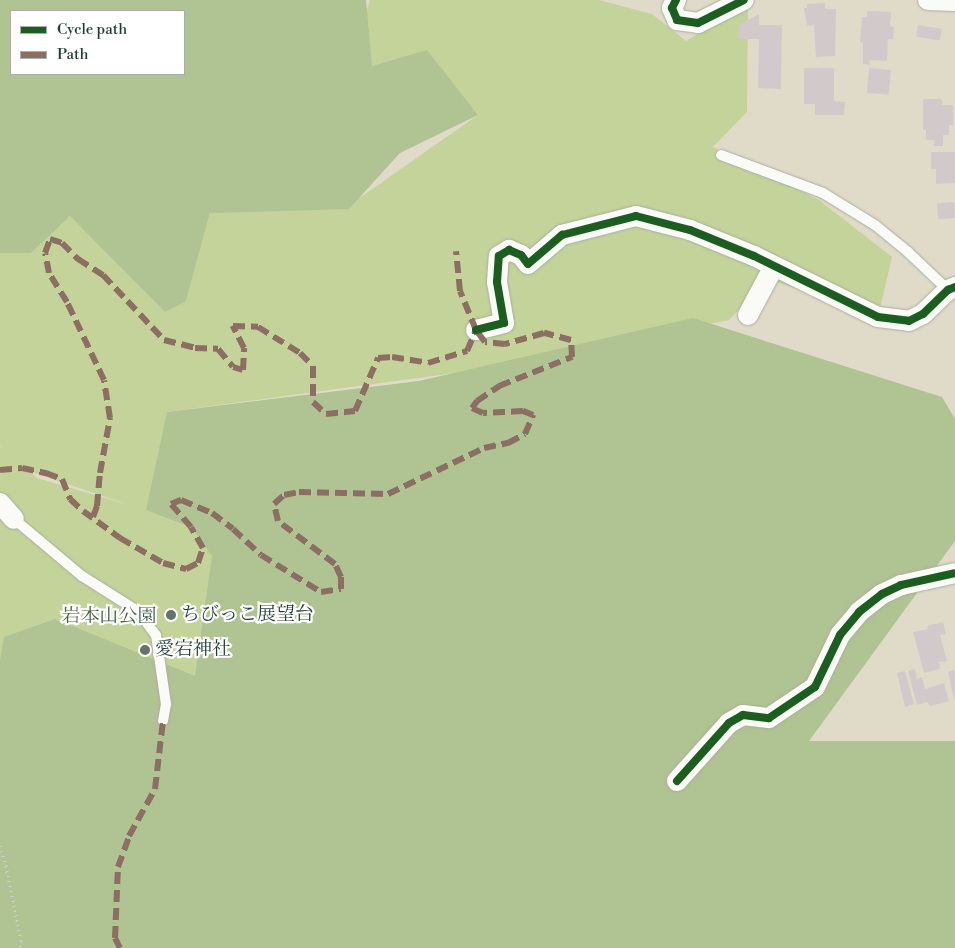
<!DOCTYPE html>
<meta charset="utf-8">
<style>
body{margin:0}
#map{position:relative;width:955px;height:948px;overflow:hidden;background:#e0dbc8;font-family:"Libre Bodoni","Noto Serif JP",serif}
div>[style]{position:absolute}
.green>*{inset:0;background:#c3d39a}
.forest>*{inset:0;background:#b0c392}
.building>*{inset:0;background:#d2caca;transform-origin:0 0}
.path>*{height:3px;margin-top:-1.5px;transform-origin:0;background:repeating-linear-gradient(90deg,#d1d1cb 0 1px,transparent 0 5px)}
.roads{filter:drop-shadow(0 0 1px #adada0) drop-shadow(0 0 1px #adada0)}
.lane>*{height:10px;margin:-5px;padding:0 5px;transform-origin:5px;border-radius:5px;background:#fafaf7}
.street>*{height:20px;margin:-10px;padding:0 10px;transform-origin:10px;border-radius:10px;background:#fafaf7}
.quiet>*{height:6px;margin-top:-3px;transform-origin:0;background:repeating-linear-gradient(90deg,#8d6e63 0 12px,transparent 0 18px)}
.cycleway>*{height:8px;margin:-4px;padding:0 4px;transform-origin:4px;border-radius:4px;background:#1b5e20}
.dots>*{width:14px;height:14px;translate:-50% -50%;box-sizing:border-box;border:2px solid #fff;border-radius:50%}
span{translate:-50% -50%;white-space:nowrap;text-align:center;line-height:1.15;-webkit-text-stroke:4.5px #fff;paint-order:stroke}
.poi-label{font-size:19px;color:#1f3d34}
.left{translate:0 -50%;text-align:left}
.park-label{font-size:19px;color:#426144}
.legend{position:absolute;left:10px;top:10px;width:175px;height:65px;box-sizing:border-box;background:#fff;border:1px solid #a5b1ae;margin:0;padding:6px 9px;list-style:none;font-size:15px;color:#1f3d34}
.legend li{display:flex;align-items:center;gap:10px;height:25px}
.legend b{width:25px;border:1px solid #a5b1ae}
</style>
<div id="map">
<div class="green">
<div style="clip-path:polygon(evenodd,370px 0,599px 0,652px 14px,686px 41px,748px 3px,747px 112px,713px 147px,819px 200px,892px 257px,878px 317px,768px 279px,729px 320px,447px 374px,167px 412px,208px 528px,222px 632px,161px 772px,0 948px,0 446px,3px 448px,0 445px,0 252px,31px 253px,70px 216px,186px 301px,210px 213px,358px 199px,478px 115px,427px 51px,372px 66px,355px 46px,370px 0,29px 471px,129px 505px,37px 478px,29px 471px)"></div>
</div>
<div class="forest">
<div style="clip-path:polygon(evenodd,0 0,366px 0,372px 66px,427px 50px,478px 115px,400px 153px,349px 209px,210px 213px,186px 301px,165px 312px,70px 216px,31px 253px,0 253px,0 0,184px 11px,184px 74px,11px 74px,11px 11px,184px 11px)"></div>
<div style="clip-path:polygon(693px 318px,942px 397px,955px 419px,955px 541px,809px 741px,955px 741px,955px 948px,0 948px,0 661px,4px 637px,55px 619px,195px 676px,212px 556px,191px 527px,146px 510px,167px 412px,419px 381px)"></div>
</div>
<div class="building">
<div style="clip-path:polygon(825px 3px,825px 9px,836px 9px,835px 56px,816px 57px,814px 25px,807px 26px,804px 8px,807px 8px,807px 4px)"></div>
<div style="clip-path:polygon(867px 11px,891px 12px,890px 26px,894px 27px,893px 39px,888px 39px,887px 61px,869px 60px,870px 65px,863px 64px,863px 43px,860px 42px,862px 17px,867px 17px)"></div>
<div style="clip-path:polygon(759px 14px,759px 25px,782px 25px,781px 89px,758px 88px,759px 39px,739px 39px,739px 25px)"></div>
<div style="left:918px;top:25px;width:24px;height:12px;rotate:9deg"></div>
<div style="clip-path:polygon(804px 68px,834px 68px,834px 101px,845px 102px,844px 115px,815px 115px,815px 104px,804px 104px)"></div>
<div style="left:869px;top:68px;width:22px;height:25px;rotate:5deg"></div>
<div style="clip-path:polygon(923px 99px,942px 99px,942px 105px,953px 105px,953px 125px,949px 125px,949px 135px,943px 135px,943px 146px,934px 146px,934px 140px,926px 140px,926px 130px,923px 130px)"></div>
<div style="clip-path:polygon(931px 152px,955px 152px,955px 183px,936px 184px,936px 169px,931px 169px)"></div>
<div style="left:954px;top:202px;width:16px;height:17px;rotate:86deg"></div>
<div style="clip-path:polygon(943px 622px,946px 634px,940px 635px,947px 661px,939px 662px,940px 669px,924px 673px,913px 632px,928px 629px,927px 626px)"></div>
<div style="clip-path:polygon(915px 669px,917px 679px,922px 677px,925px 689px,944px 683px,949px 701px,930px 706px,927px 702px,917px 705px,908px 671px)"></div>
<div style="clip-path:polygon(955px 670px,955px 699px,954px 699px,948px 672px)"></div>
<div style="clip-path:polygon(905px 671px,914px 704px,905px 707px,897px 673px)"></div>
</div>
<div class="path">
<div style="left:0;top:846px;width:21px;rotate:73deg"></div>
<div style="left:6px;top:866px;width:76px;rotate:78.7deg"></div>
<div style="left:21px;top:941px;width:7px;rotate:98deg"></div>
</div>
<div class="roads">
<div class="lane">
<div style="left:721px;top:155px;width:109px;rotate:20.4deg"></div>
<div style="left:823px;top:193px;width:61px;rotate:31.6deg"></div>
<div style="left:875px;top:225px;width:43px;rotate:39.3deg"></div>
<div style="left:908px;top:252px;width:55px;rotate:43.5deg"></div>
<div style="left:14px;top:519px;width:89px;rotate:40deg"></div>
<div style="left:82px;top:576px;width:67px;rotate:32.3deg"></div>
<div style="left:139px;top:612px;width:29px;rotate:54deg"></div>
<div style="left:156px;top:635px;width:70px;rotate:81.8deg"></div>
<div style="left:166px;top:704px;width:17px;rotate:100deg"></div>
</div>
<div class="street">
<div style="left:676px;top:0;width:9px;rotate:117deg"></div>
<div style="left:672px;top:8px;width:13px;rotate:67deg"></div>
<div style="left:677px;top:20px;width:21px;rotate:8deg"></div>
<div style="left:698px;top:23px;width:51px;rotate:-26.6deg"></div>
<div style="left:928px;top:0;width:27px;rotate:2deg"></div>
<div style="left:748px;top:315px;width:55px;rotate:-62deg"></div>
<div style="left:476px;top:330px;width:29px;rotate:-14deg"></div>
<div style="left:504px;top:323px;width:42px;rotate:-99.7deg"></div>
<div style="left:497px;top:282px;width:26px;rotate:-86deg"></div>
<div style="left:499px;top:256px;width:12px;rotate:-31deg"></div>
<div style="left:509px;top:250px;width:13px;rotate:23deg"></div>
<div style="left:521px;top:255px;width:11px;rotate:52deg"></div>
<div style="left:528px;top:264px;width:45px;rotate:-40.5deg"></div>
<div style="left:562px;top:235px;width:76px;rotate:-14.4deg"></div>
<div style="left:636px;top:216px;width:56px;rotate:14.5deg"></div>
<div style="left:690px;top:230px;width:69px;rotate:22.1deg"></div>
<div style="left:754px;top:256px;width:138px;rotate:26.2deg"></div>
<div style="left:878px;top:317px;width:31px;rotate:7deg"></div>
<div style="left:909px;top:321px;width:16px;rotate:-27deg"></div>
<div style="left:923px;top:314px;width:35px;rotate:-44deg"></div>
<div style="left:948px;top:290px;width:8px;rotate:-23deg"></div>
<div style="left:0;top:503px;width:21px;rotate:49deg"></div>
<div style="left:677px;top:781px;width:78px;rotate:-48.1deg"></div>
<div style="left:729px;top:723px;width:16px;rotate:-30deg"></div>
<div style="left:743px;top:715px;width:26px;rotate:7deg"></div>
<div style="left:769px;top:718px;width:55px;rotate:-34deg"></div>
<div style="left:815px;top:687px;width:58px;rotate:-64.3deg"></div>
<div style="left:840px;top:635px;width:30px;rotate:-50deg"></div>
<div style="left:859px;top:612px;width:29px;rotate:-38deg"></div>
<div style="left:882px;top:594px;width:21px;rotate:-25deg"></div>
<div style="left:901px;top:585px;width:55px;rotate:-12.5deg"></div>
</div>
</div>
<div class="quiet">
<div style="left:0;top:470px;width:22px;rotate:-5deg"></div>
<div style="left:22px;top:468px;width:25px;rotate:12deg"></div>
<div style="left:46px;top:473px;width:17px;rotate:21deg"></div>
<div style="left:62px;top:479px;width:22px;rotate:68deg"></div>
<div style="left:70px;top:499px;width:18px;rotate:43deg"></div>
<div style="left:83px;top:511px;width:46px;rotate:36.1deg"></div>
<div style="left:120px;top:538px;width:50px;rotate:30.2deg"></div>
<div style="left:163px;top:563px;width:24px;rotate:15deg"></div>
<div style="left:186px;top:569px;width:13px;rotate:-27deg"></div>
<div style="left:198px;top:563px;width:16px;rotate:-72deg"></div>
<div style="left:203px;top:548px;width:24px;rotate:-120deg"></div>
<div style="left:191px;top:527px;width:30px;rotate:-131deg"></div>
<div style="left:171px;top:504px;width:11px;rotate:-22deg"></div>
<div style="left:181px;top:500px;width:34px;rotate:23deg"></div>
<div style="left:212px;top:513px;width:26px;rotate:37deg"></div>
<div style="left:233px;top:529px;width:38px;rotate:43deg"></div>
<div style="left:261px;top:555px;width:70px;rotate:31.7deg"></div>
<div style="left:321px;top:592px;width:20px;rotate:-9deg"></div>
<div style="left:341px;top:589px;width:12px;rotate:-90deg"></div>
<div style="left:341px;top:577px;width:14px;rotate:-115deg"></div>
<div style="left:335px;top:564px;width:71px;rotate:-143deg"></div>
<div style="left:278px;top:521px;width:17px;rotate:-103deg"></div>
<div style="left:274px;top:504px;width:13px;rotate:-42deg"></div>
<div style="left:284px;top:495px;width:15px;rotate:-11deg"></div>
<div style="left:299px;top:492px;width:89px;rotate:1.3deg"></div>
<div style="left:388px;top:494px;width:106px;rotate:-25.6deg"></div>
<div style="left:484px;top:448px;width:25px;rotate:-12deg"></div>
<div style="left:508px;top:443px;width:19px;rotate:-28deg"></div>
<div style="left:525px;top:434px;width:21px;rotate:-67deg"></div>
<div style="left:533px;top:415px;width:11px;rotate:-158deg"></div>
<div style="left:523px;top:411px;width:40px;rotate:177.1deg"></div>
<div style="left:483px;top:413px;width:12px;rotate:-156deg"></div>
<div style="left:472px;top:408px;width:9px;rotate:-54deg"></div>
<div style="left:477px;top:401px;width:27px;rotate:-34deg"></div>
<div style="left:499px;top:386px;width:79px;rotate:-21.7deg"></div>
<div style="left:572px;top:357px;width:17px;rotate:-93deg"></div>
<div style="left:571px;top:340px;width:28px;rotate:-165deg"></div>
<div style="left:544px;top:333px;width:41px;rotate:164.2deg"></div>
<div style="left:505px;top:344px;width:20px;rotate:-174deg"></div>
<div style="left:485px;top:342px;width:15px;rotate:-127deg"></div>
<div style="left:476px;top:330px;width:42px;rotate:-112.3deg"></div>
<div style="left:460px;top:291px;width:40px;rotate:-95.7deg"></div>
<div style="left:93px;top:517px;width:12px;rotate:-70deg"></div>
<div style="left:97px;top:506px;width:33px;rotate:-85deg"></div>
<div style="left:100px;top:473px;width:56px;rotate:-79.7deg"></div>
<div style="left:110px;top:418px;width:38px;rotate:-99deg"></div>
<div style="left:104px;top:380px;width:86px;rotate:-115.4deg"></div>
<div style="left:67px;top:302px;width:34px;rotate:-122deg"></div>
<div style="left:49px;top:273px;width:20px;rotate:-101deg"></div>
<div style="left:45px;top:253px;width:15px;rotate:-70deg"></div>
<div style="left:50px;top:239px;width:13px;rotate:18deg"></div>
<div style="left:62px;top:243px;width:23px;rotate:45deg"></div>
<div style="left:78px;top:259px;width:30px;rotate:33deg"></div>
<div style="left:103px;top:275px;width:89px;rotate:46.8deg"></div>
<div style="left:164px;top:340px;width:32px;rotate:14deg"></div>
<div style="left:195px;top:348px;width:23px;rotate:2deg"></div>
<div style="left:218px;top:349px;width:23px;rotate:50deg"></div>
<div style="left:233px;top:367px;width:10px;rotate:17deg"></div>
<div style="left:243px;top:370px;width:22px;rotate:-87deg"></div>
<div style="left:244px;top:348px;width:25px;rotate:-117deg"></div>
<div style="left:233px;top:326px;width:25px;rotate:2deg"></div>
<div style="left:258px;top:327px;width:49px;rotate:31.8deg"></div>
<div style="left:300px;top:353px;width:18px;rotate:45deg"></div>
<div style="left:313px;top:366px;width:36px;rotate:90deg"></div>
<div style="left:313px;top:402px;width:18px;rotate:43deg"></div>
<div style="left:326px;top:414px;width:29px;rotate:-6deg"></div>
<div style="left:355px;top:411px;width:58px;rotate:-66.5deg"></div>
<div style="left:378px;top:358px;width:14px;rotate:-4deg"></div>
<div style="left:392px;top:357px;width:36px;rotate:9deg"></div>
<div style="left:428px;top:363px;width:41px;rotate:-17.1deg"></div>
<div style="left:467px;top:351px;width:23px;rotate:-67deg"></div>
<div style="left:120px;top:948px;width:11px;rotate:-117deg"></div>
<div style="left:115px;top:938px;width:71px;rotate:-87.6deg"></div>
<div style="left:118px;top:867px;width:33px;rotate:-70deg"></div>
<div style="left:129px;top:836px;width:54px;rotate:-61deg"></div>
<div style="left:155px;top:789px;width:68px;rotate:-83.3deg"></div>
</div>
<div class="cycleway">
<div style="left:676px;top:0;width:9px;rotate:117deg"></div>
<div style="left:672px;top:8px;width:13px;rotate:67deg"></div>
<div style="left:677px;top:20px;width:21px;rotate:8deg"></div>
<div style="left:698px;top:23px;width:51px;rotate:-26.6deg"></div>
<div style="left:476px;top:330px;width:29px;rotate:-14deg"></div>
<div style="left:504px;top:323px;width:42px;rotate:-99.7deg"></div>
<div style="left:497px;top:282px;width:26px;rotate:-86deg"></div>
<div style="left:499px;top:256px;width:12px;rotate:-31deg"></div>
<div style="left:509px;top:250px;width:13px;rotate:23deg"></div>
<div style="left:521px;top:255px;width:11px;rotate:52deg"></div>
<div style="left:528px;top:264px;width:45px;rotate:-40.5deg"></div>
<div style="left:562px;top:235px;width:76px;rotate:-14.4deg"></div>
<div style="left:636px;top:216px;width:56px;rotate:14.5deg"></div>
<div style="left:690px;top:230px;width:69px;rotate:22.1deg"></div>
<div style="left:754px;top:256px;width:138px;rotate:26.2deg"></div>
<div style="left:878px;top:317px;width:31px;rotate:7deg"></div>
<div style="left:909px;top:321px;width:16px;rotate:-27deg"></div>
<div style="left:923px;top:314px;width:35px;rotate:-44deg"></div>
<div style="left:948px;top:290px;width:8px;rotate:-23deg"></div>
<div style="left:677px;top:781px;width:78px;rotate:-48.1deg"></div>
<div style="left:729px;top:723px;width:16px;rotate:-30deg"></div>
<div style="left:743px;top:715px;width:26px;rotate:7deg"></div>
<div style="left:769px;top:718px;width:55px;rotate:-34deg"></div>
<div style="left:815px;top:687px;width:58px;rotate:-64.3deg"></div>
<div style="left:840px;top:635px;width:30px;rotate:-50deg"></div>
<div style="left:859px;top:612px;width:29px;rotate:-38deg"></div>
<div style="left:882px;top:594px;width:21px;rotate:-25deg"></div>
<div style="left:901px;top:585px;width:55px;rotate:-12.5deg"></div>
</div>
<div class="dots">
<div style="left:171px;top:615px;background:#637468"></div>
<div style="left:145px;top:650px;background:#637468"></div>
</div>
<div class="poi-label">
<span class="left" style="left:181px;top:615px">ちびっこ展望台</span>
<span class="left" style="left:155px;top:650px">愛宕神社</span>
</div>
<div class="park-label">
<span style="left:109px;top:617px">岩本山公園</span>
</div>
<ul class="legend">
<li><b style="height:6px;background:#1b5e20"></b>Cycle path</li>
<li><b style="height:6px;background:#8d6e63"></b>Path</li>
</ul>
</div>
